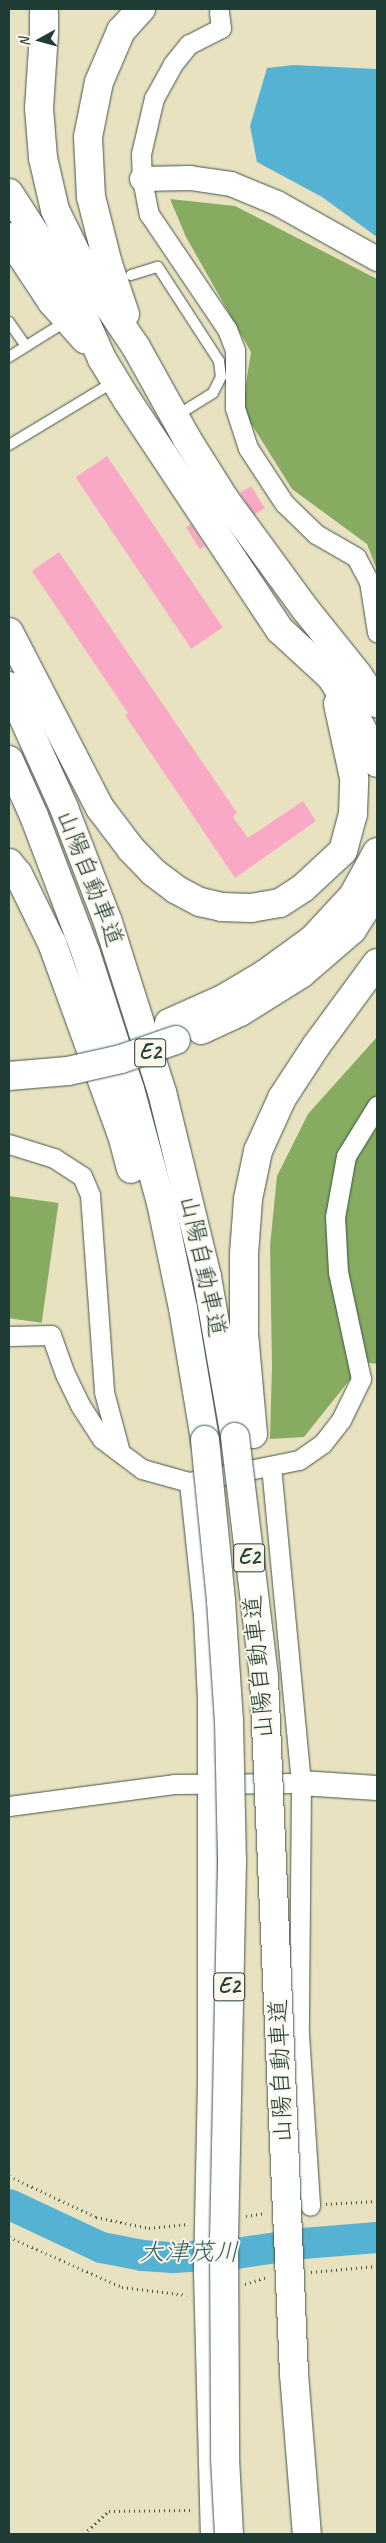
<!DOCTYPE html>
<meta charset="utf-8">
<style>
body{margin:0}
#map{position:relative;width:386px;height:2543px;overflow:hidden;background:#e9e2c0;font-family:Caveat,"Klee One",sans-serif}
div>[style]{position:absolute}
.forest>*{inset:0;background:#87ab60;transform-origin:0 0}
.water>*{inset:0;background:#55b2d3}
.river>*{height:31px;margin:-15.5px;padding:0 15.5px;transform-origin:15.5px;border-radius:15.5px;background:#55b2d3}
.building>*{inset:0;background:#f9a9c5;transform-origin:0 0}
.path>*{height:3px;margin-top:-1.5px;transform-origin:0;background:repeating-linear-gradient(90deg,#3d5649 0 1px,transparent 0 5px)}
.roads{filter:drop-shadow(0 0 1px #3d5649) drop-shadow(0 0 1px #3d5649)}
.service>*{height:10px;margin:-5px;padding:0 5px;transform-origin:5px;border-radius:5px;background:#fff}
.minor>*{height:19px;margin:-9.5px;padding:0 9.5px;transform-origin:9.5px;border-radius:9.5px;background:#fff}
.tertiary>*{height:24px;margin:-12px;padding:0 12px;transform-origin:12px;border-radius:12px;background:#fff}
.motorway>*{height:28px;margin:-14px;padding:0 14px;transform-origin:14px;border-radius:14px;background:#fff}
.bridges{filter:drop-shadow(0 0 1px #3d5649) drop-shadow(0 0 1px #3d5649)}
.motorway-bridge>*{height:28px;margin:-14px;padding:0 14px;transform-origin:14px;border-radius:14px;background:#fff}
span{translate:-50% -50%;white-space:nowrap;text-align:center;line-height:1.15;-webkit-text-stroke:4px #fbf7ec;paint-order:stroke}
.shield-label span{padding:1px 4px;background:#fbf7ec;border:1px solid;border-radius:4px;-webkit-text-stroke-width:0}
.shield-label{font-size:22px;color:#1f3d34;font-weight:700}
.street-label{font-size:24px;color:#1f3d34}
.water-label{font-size:25px;color:#2f6064;font-style:italic}
.frame{position:absolute;inset:0;border:10px solid #1f3d34;pointer-events:none}
.north{position:absolute;left:15px;top:15px;width:50px;height:50px;-webkit-text-stroke:4px #fbf7ec;paint-order:stroke;rotate:263deg;font-size:14px;font-weight:700;line-height:20px;text-align:center;color:#1f3d34}
.north::after{content:'';display:block;margin:auto;width:18px;height:22px;background:#1f3d34;clip-path:polygon(50% 0,100% 100%,50% 72%,0 100%)}
</style>
<div id="map">
<div class="forest">
<div style="clip-path:polygon(170px 199px,235px 206px,377px 279px,377px 570px,367px 544px,292px 489px,242px 409px,251px 352px,186px 237px)"></div>
<div style="clip-path:polygon(377px 1037px,377px 1364px,364px 1362px,304px 1437px,270px 1439px,272px 1366px,270px 1246px,277px 1176px,308px 1114px)"></div>
<div style="left:9px;top:1196px;width:50px;height:121px;rotate:8deg"></div>
</div>
<div class="water">
<div style="clip-path:polygon(294px 65px,377px 69px,377px 237px,322px 197px,257px 162px,250px 126px,267px 68px)"></div>
</div>
<div class="river">
<div style="left:9px;top:2204px;width:102px;rotate:25.1deg"></div>
<div style="left:101px;top:2247px;width:42px;rotate:11deg"></div>
<div style="left:142px;top:2255px;width:31px;rotate:4deg"></div>
<div style="left:173px;top:2257px;width:63px;rotate:-3.6deg"></div>
<div style="left:236px;top:2253px;width:67px;rotate:-8.6deg"></div>
<div style="left:302px;top:2243px;width:75px;rotate:-4.6deg"></div>
</div>
<div class="building">
<div style="left:107px;top:456px;width:207px;height:38px;rotate:56deg"></div>
<div style="left:251px;top:486px;width:26px;height:13px;rotate:58deg"></div>
<div style="left:191px;top:524px;width:26px;height:6px;rotate:58deg"></div>
<div style="clip-path:polygon(59px 552px,237px 813px,233px 817px,248px 838px,303px 801px,316px 821px,235px 878px,125px 715px,128px 713px,32px 571px)"></div>
</div>
<div class="path">
<div style="left:9px;top:2176px;width:96px;rotate:25.2deg"></div>
<div style="left:96px;top:2217px;width:54px;rotate:11.7deg"></div>
<div style="left:149px;top:2228px;width:39px;rotate:-6deg"></div>
<div style="left:326px;top:2204px;width:51px;rotate:-3.4deg"></div>
<div style="left:246px;top:2216px;width:19px;rotate:-9deg"></div>
<div style="left:9px;top:2237px;width:124px;rotate:23.9deg"></div>
<div style="left:122px;top:2287px;width:65px;rotate:7deg"></div>
<div style="left:311px;top:2272px;width:66px;rotate:-5.2deg"></div>
<div style="left:245px;top:2284px;width:23px;rotate:-18deg"></div>
<div style="left:84px;top:2534px;width:34px;rotate:-43deg"></div>
<div style="left:109px;top:2511px;width:83px;rotate:-0.7deg"></div>
</div>
<div class="roads">
<div class="service">
<div style="left:131px;top:275px;width:28px;rotate:-17deg"></div>
<div style="left:158px;top:267px;width:112px;rotate:57deg"></div>
<div style="left:219px;top:361px;width:16px;rotate:83deg"></div>
<div style="left:221px;top:377px;width:18px;rotate:117deg"></div>
<div style="left:213px;top:393px;width:44px;rotate:148.1deg"></div>
<div style="left:9px;top:322px;width:29px;rotate:55deg"></div>
<div style="left:9px;top:357px;width:57px;rotate:-32deg"></div>
<div style="left:9px;top:445px;width:124px;rotate:-31.1deg"></div>
</div>
<div class="minor">
<div style="left:219px;top:12px;width:16px;rotate:83deg"></div>
<div style="left:221px;top:28px;width:36px;rotate:153deg"></div>
<div style="left:189px;top:44px;width:26px;rotate:129deg"></div>
<div style="left:173px;top:64px;width:39px;rotate:119deg"></div>
<div style="left:154px;top:98px;width:57px;rotate:103.1deg"></div>
<div style="left:141px;top:154px;width:25px;rotate:88deg"></div>
<div style="left:142px;top:179px;width:36px;rotate:79deg"></div>
<div style="left:149px;top:214px;width:139px;rotate:55.9deg"></div>
<div style="left:227px;top:329px;width:22px;rotate:69deg"></div>
<div style="left:235px;top:350px;width:58px;rotate:90deg"></div>
<div style="left:235px;top:408px;width:42px;rotate:72deg"></div>
<div style="left:248px;top:448px;width:66px;rotate:56.8deg"></div>
<div style="left:284px;top:503px;width:45px;rotate:44.1deg"></div>
<div style="left:316px;top:534px;width:46px;rotate:29.9deg"></div>
<div style="left:356px;top:557px;width:27px;rotate:62deg"></div>
<div style="left:369px;top:581px;width:52px;rotate:81.1deg"></div>
<div style="left:9px;top:1144px;width:47px;rotate:17.3deg"></div>
<div style="left:54px;top:1158px;width:33px;rotate:33deg"></div>
<div style="left:82px;top:1176px;width:21px;rotate:67deg"></div>
<div style="left:90px;top:1195px;width:197px;rotate:85.9deg"></div>
<div style="left:104px;top:1392px;width:62px;rotate:75.1deg"></div>
<div style="left:9px;top:1336px;width:42px;rotate:-1.4deg"></div>
<div style="left:51px;top:1335px;width:41px;rotate:70.3deg"></div>
<div style="left:65px;top:1374px;width:34px;rotate:64deg"></div>
<div style="left:80px;top:1405px;width:40px;rotate:57.1deg"></div>
<div style="left:102px;top:1439px;width:50px;rotate:36.9deg"></div>
<div style="left:142px;top:1469px;width:49px;rotate:15.5deg"></div>
<div style="left:189px;top:1482px;width:112px;rotate:-11.3deg"></div>
<div style="left:299px;top:1460px;width:29px;rotate:-35deg"></div>
<div style="left:323px;top:1443px;width:29px;rotate:-52deg"></div>
<div style="left:341px;top:1420px;width:46px;rotate:-64deg"></div>
<div style="left:361px;top:1379px;width:109px;rotate:-102.1deg"></div>
<div style="left:338px;top:1272px;width:55px;rotate:-93.1deg"></div>
<div style="left:335px;top:1217px;width:62px;rotate:-79.8deg"></div>
<div style="left:346px;top:1156px;width:59px;rotate:-58.2deg"></div>
<div style="left:271px;top:1466px;width:318px;rotate:84.6deg"></div>
<div style="left:301px;top:1783px;width:251px;rotate:90.5deg"></div>
<div style="left:299px;top:2034px;width:172px;rotate:86.3deg"></div>
<div style="left:189px;top:1482px;width:134px;rotate:84deg"></div>
<div style="left:203px;top:1615px;width:84px;rotate:87.3deg"></div>
<div style="left:207px;top:1699px;width:381px;rotate:90deg"></div>
<div style="left:207px;top:2080px;width:192px;rotate:91.2deg"></div>
<div style="left:203px;top:2272px;width:262px;rotate:88.5deg"></div>
<div style="left:9px;top:1806px;width:166px;rotate:-7.6deg"></div>
<div style="left:174px;top:1784px;width:127px;rotate:-0.5deg"></div>
</div>
<div class="tertiary">
<div style="left:142px;top:179px;width:48px;rotate:-1.2deg"></div>
<div style="left:190px;top:178px;width:41px;rotate:8.3deg"></div>
<div style="left:231px;top:184px;width:50px;rotate:22.4deg"></div>
<div style="left:277px;top:203px;width:115px;rotate:29.2deg"></div>
<div style="left:301px;top:1783px;width:76px;rotate:3.8deg"></div>
</div>
<div class="motorway">
<div style="left:44px;top:9px;width:24px;rotate:90deg"></div>
<div style="left:44px;top:33px;width:75px;rotate:93.8deg"></div>
<div style="left:39px;top:108px;width:50px;rotate:85.4deg"></div>
<div style="left:43px;top:158px;width:53px;rotate:77deg"></div>
<div style="left:55px;top:210px;width:70px;rotate:63.8deg"></div>
<div style="left:86px;top:273px;width:89px;rotate:56deg"></div>
<div style="left:136px;top:347px;width:105px;rotate:61deg"></div>
<div style="left:187px;top:439px;width:70px;rotate:57.9deg"></div>
<div style="left:224px;top:498px;width:139px;rotate:53.8deg"></div>
<div style="left:306px;top:610px;width:83px;rotate:51.3deg"></div>
<div style="left:358px;top:675px;width:34px;rotate:56deg"></div>
<div style="left:9px;top:193px;width:114px;rotate:57.1deg"></div>
<div style="left:71px;top:289px;width:77px;rotate:66.1deg"></div>
<div style="left:102px;top:359px;width:48px;rotate:58.6deg"></div>
<div style="left:127px;top:400px;width:276px;rotate:56.4deg"></div>
<div style="left:280px;top:630px;width:69px;rotate:42.7deg"></div>
<div style="left:331px;top:677px;width:45px;rotate:57.7deg"></div>
<div style="left:355px;top:715px;width:47px;rotate:63.4deg"></div>
<div style="left:376px;top:757px;width:6px;rotate:81deg"></div>
<div style="left:9px;top:237px;width:78px;rotate:56.5deg"></div>
<div style="left:52px;top:302px;width:50px;rotate:48.3deg"></div>
<div style="left:125px;top:314px;width:53px;rotate:-108.8deg"></div>
<div style="left:108px;top:264px;width:69px;rotate:-104.2deg"></div>
<div style="left:91px;top:197px;width:60px;rotate:-92.9deg"></div>
<div style="left:88px;top:137px;width:56px;rotate:-78.7deg"></div>
<div style="left:99px;top:82px;width:56px;rotate:-66.7deg"></div>
<div style="left:121px;top:31px;width:30px;rotate:-48deg"></div>
<div style="left:9px;top:632px;width:198px;rotate:62.7deg"></div>
<div style="left:100px;top:808px;width:51px;rotate:52.9deg"></div>
<div style="left:131px;top:849px;width:32px;rotate:46deg"></div>
<div style="left:153px;top:872px;width:30px;rotate:37deg"></div>
<div style="left:177px;top:890px;width:26px;rotate:28deg"></div>
<div style="left:200px;top:902px;width:22px;rotate:13deg"></div>
<div style="left:221px;top:907px;width:30px;rotate:2deg"></div>
<div style="left:251px;top:908px;width:29px;rotate:-10deg"></div>
<div style="left:280px;top:903px;width:27px;rotate:-33deg"></div>
<div style="left:303px;top:888px;width:54px;rotate:-42.8deg"></div>
<div style="left:343px;top:851px;width:38px;rotate:-75deg"></div>
<div style="left:353px;top:814px;width:36px;rotate:-88deg"></div>
<div style="left:354px;top:778px;width:76px;rotate:-102.2deg"></div>
<div style="left:9px;top:686px;width:134px;rotate:65.7deg"></div>
<div style="left:64px;top:808px;width:122px;rotate:68.9deg"></div>
<div style="left:108px;top:922px;width:178px;rotate:72.4deg"></div>
<div style="left:162px;top:1092px;width:190px;rotate:76.3deg"></div>
<div style="left:207px;top:1277px;width:162px;rotate:80.1deg"></div>
<div style="left:9px;top:760px;width:61px;rotate:65.9deg"></div>
<div style="left:34px;top:816px;width:147px;rotate:69.2deg"></div>
<div style="left:86px;top:953px;width:143px;rotate:72.1deg"></div>
<div style="left:130px;top:1089px;width:118px;rotate:74.8deg"></div>
<div style="left:161px;top:1203px;width:107px;rotate:78.2deg"></div>
<div style="left:183px;top:1308px;width:134px;rotate:80.5deg"></div>
<div style="left:9px;top:863px;width:14px;rotate:51deg"></div>
<div style="left:18px;top:874px;width:77px;rotate:63.8deg"></div>
<div style="left:52px;top:943px;width:204px;rotate:70deg"></div>
<div style="left:122px;top:1135px;width:35px;rotate:75deg"></div>
<div style="left:169px;top:1023px;width:59px;rotate:-24deg"></div>
<div style="left:223px;top:999px;width:49px;rotate:-30.8deg"></div>
<div style="left:265px;top:974px;width:59px;rotate:-36.1deg"></div>
<div style="left:313px;top:939px;width:59px;rotate:-47.1deg"></div>
<div style="left:353px;top:896px;width:50px;rotate:-61.4deg"></div>
<div style="left:201px;top:1030px;width:43px;rotate:-24.8deg"></div>
<div style="left:240px;top:1012px;width:72px;rotate:-31.9deg"></div>
<div style="left:301px;top:974px;width:67px;rotate:-40.8deg"></div>
<div style="left:352px;top:930px;width:46px;rotate:-57.3deg"></div>
<div style="left:253px;top:1434px;width:100px;rotate:-95.1deg"></div>
<div style="left:244px;top:1334px;width:80px;rotate:-90deg"></div>
<div style="left:244px;top:1254px;width:55px;rotate:-85.8deg"></div>
<div style="left:248px;top:1199px;width:49px;rotate:-78.2deg"></div>
<div style="left:258px;top:1151px;width:58px;rotate:-65.6deg"></div>
<div style="left:282px;top:1098px;width:62px;rotate:-56.8deg"></div>
<div style="left:316px;top:1046px;width:103px;rotate:-53.7deg"></div>
</div>
</div>
<div class="bridges">
<div class="motorway-bridge">
<div style="left:9px;top:1076px;width:59px;rotate:-4.8deg"></div>
<div style="left:68px;top:1071px;width:54px;rotate:-12.8deg"></div>
<div style="left:121px;top:1059px;width:58px;rotate:-19.1deg"></div>
<div style="left:235px;top:1437px;width:243px;rotate:83.1deg"></div>
<div style="left:264px;top:1678px;width:697px;rotate:87.53deg"></div>
<div style="left:294px;top:2374px;width:161px;rotate:85.4deg"></div>
<div style="left:205px;top:1440px;width:162px;rotate:84.3deg"></div>
<div style="left:221px;top:1601px;width:119px;rotate:86.2deg"></div>
<div style="left:229px;top:1720px;width:140px;rotate:88.8deg"></div>
<div style="left:232px;top:1860px;width:377px;rotate:91.2deg"></div>
<div style="left:224px;top:2237px;width:221px;rotate:89.7deg"></div>
<div style="left:225px;top:2458px;width:76px;rotate:87deg"></div>
</div>
</div>
<div class="shield-label">
<span style="left:150px;top:1053px">E2</span>
<span style="left:249px;top:1558px">E2</span>
<span style="left:229px;top:1987px">E2</span>
</div>
<div class="street-label">
<span style="left:90px;top:878px;rotate:69deg">山陽自動車道</span>
<span style="left:203px;top:1266px;rotate:78deg">山陽自動車道</span>
<span style="left:259px;top:1667px;rotate:-95deg">山陽自動車道</span>
<span style="left:281px;top:2071px;rotate:-92deg">山陽自動車道</span>
</div>
<div class="water-label">
<span style="left:189px;top:2252px">大津茂川</span>
</div>
<div class="frame"></div>
<div class="north">N</div>
</div>
